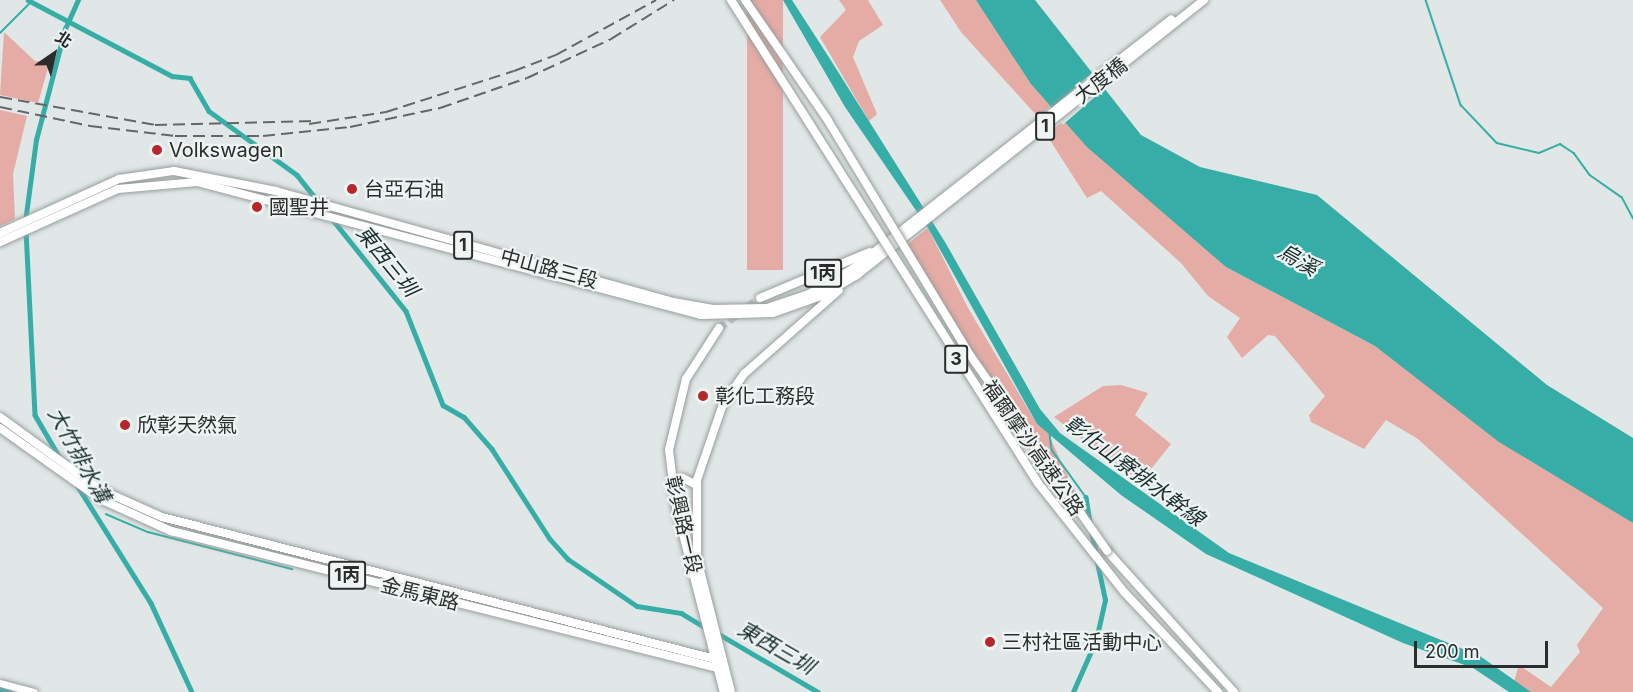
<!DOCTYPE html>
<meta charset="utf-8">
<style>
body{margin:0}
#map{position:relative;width:1633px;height:692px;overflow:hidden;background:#e0e7e6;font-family:Inter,"Noto Sans TC",sans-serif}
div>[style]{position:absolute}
.green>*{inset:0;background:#e5aba5;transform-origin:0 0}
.water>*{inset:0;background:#36aea7}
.pier>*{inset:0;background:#e0e7e6;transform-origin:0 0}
.stream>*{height:1.5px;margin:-0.75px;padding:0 0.75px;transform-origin:0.75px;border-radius:0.75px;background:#36aea7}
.canal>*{height:4.5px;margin:-2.25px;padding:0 2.25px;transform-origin:2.25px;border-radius:2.25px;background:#36aea7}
.primary-tunnel>*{height:8px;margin-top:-4px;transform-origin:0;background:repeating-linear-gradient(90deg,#bcc2c1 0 8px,transparent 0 12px)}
.roads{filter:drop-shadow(0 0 2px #979e9d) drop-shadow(0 0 2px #979e9d)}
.secondary>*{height:7px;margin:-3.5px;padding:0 3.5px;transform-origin:3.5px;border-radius:3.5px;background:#fff}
.primary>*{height:8px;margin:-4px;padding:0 4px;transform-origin:4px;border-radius:4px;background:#fff}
.highway>*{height:8px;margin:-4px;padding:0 4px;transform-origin:4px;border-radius:4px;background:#fff}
.rail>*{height:1.5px;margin-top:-0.75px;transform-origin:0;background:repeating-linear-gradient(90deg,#636766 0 12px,transparent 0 18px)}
.bridges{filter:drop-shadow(0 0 2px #979e9d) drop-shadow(0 0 2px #979e9d)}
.highway-bridge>*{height:8px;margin:-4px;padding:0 4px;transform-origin:4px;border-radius:4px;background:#fff}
.dots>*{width:16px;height:16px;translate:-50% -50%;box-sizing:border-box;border:3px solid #edf4f3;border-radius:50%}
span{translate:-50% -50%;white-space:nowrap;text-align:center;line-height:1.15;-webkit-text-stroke:4.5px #edf4f3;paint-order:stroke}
.shield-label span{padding:2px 4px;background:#edf4f3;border:2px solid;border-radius:4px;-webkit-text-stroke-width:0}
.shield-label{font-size:18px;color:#2a2d2c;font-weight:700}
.street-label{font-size:20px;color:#2a2d2c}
.poi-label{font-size:20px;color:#2a2d2c}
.left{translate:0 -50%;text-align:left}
.water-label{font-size:21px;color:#192e2c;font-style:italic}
.north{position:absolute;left:24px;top:24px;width:60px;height:60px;-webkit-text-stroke:4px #edf4f3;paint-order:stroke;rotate:34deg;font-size:16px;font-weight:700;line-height:24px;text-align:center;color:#2a2d2c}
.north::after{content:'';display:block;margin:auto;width:21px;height:27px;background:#2a2d2c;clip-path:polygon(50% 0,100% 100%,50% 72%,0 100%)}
.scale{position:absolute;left:1414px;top:641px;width:134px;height:27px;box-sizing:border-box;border:3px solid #2a2d2c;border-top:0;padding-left:8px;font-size:18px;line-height:21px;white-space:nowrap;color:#2a2d2c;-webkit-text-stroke:4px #edf4f3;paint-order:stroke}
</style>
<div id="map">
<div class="green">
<div style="left:747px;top:0;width:36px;height:270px"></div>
<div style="clip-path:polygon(839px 0,868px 0,883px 25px,859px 41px,853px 57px,877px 114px,869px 121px,820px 37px,846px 10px)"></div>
<div style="clip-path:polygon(940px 0,976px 0,1053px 104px,1037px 116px,961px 32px)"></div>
<div style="clip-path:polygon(4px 32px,35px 61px,50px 61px,38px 103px,0 95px)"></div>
<div style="clip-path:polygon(0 110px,27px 116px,13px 174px,15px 219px,0 226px)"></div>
<div style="clip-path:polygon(1064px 121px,1226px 267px,1375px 346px,1633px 523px,1633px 692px,1531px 692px,1514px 681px,1519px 665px,1551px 687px,1580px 652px,1577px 645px,1603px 608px,1418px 439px,1386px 420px,1364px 449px,1311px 422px,1309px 415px,1325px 396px,1275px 336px,1268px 335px,1242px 358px,1227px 337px,1240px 318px,1208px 296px,1181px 263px,1101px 191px,1087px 198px,1046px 134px)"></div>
<div style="clip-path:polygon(928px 228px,968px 308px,1037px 424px,1048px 433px,1097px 540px,994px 399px,903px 248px)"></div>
<div style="clip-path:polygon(1121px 385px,1148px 393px,1135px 415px,1171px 444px,1139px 484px,1054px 417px,1103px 386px)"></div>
</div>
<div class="water">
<div style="clip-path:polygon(783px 0,792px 0,830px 59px,945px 242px,1040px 409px,1060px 433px,1229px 553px,1480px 656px,1531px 692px,1509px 692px,1473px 668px,1403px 643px,1206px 554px,1121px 495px,1037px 424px,928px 228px,845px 107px)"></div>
<div style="clip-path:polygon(976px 0,1035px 0,1141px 135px,1200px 167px,1317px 195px,1547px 385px,1633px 438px,1633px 523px,1499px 442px,1375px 346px,1226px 267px,1087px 147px,1031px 84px)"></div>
</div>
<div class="pier">
<div style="left:1092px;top:73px;width:20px;height:56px;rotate:49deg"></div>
</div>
<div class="stream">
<div style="left:1426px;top:0;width:111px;rotate:71.6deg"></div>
<div style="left:1461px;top:105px;width:52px;rotate:46.5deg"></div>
<div style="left:1497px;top:143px;width:43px;rotate:13.4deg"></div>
<div style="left:1539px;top:153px;width:23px;rotate:-23deg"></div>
<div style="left:1560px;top:144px;width:17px;rotate:33deg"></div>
<div style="left:1574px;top:153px;width:27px;rotate:54deg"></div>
<div style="left:1590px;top:175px;width:39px;rotate:35deg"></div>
<div style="left:1622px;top:197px;width:24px;rotate:62deg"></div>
<div style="left:0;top:33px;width:44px;rotate:-45deg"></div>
<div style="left:1050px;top:434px;width:16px;rotate:83deg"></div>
<div style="left:1052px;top:450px;width:58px;rotate:54.1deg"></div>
<div style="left:106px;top:514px;width:46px;rotate:23.2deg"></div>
<div style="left:148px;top:532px;width:149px;rotate:14.4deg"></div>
</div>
<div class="canal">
<div style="left:28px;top:0;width:163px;rotate:27.8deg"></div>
<div style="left:172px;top:76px;width:18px;rotate:6deg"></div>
<div style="left:190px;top:78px;width:38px;rotate:60deg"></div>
<div style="left:209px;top:111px;width:109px;rotate:36deg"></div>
<div style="left:297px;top:175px;width:174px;rotate:51.3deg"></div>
<div style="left:406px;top:311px;width:101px;rotate:68.5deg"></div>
<div style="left:443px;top:405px;width:24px;rotate:30deg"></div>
<div style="left:464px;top:417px;width:43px;rotate:48.8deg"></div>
<div style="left:492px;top:449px;width:107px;rotate:57.2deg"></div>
<div style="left:550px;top:539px;width:27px;rotate:48deg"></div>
<div style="left:568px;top:559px;width:83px;rotate:34.3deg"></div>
<div style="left:637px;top:606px;width:45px;rotate:9deg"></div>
<div style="left:681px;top:613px;width:31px;rotate:31deg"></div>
<div style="left:25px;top:222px;width:83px;rotate:-82.4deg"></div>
<div style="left:36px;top:140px;width:115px;rotate:-75.4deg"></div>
<div style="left:65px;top:29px;width:32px;rotate:-66deg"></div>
<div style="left:26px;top:230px;width:185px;rotate:87.2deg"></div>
<div style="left:35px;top:415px;width:50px;rotate:59.8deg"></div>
<div style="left:77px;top:485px;width:139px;rotate:57.9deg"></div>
<div style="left:151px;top:603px;width:98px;rotate:65.3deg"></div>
<div style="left:1086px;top:497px;width:26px;rotate:81deg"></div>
<div style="left:1092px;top:534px;width:18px;rotate:77deg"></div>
<div style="left:717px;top:633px;width:117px;rotate:30.3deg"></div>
<div style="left:0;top:689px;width:10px;rotate:17deg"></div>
<div style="left:1073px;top:692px;width:57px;rotate:-66.1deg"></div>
<div style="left:1096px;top:640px;width:41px;rotate:-77.3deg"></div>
<div style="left:1105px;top:600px;width:40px;rotate:-102deg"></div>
</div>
<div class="primary-tunnel">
<div style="left:719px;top:328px;width:51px;rotate:-36.2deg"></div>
</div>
<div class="roads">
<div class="secondary">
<div style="left:0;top:683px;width:35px;rotate:15deg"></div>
</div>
<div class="primary">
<div style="left:0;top:233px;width:131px;rotate:-24.4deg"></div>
<div style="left:119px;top:179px;width:56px;rotate:-8.3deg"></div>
<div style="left:174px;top:171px;width:104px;rotate:11.1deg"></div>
<div style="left:276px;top:191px;width:412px;rotate:15.6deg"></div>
<div style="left:673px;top:302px;width:41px;rotate:9.9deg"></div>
<div style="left:713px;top:309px;width:54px;rotate:-1.1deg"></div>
<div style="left:767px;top:308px;width:44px;rotate:-18.4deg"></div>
<div style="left:809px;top:294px;width:52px;rotate:-30deg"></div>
<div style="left:854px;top:268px;width:403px;rotate:-38.1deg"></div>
<div style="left:0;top:242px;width:129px;rotate:-24.2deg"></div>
<div style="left:118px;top:189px;width:79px;rotate:-5.1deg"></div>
<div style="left:197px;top:182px;width:521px;rotate:14.78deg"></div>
<div style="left:701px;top:315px;width:72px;rotate:-1.6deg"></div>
<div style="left:773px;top:313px;width:51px;rotate:-19.5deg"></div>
<div style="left:821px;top:296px;width:42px;rotate:-30.3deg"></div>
<div style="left:857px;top:275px;width:443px;rotate:-38.4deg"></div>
<div style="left:760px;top:298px;width:119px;rotate:-22.7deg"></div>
<div style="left:719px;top:328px;width:61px;rotate:122.9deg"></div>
<div style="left:686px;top:379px;width:73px;rotate:103.5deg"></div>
<div style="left:669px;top:450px;width:57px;rotate:83deg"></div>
<div style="left:676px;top:507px;width:191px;rotate:75.5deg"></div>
<div style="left:0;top:417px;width:122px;rotate:36deg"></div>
<div style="left:99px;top:489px;width:69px;rotate:24deg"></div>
<div style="left:162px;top:517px;width:579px;rotate:14.4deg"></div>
<div style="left:0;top:428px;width:123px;rotate:35.4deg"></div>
<div style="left:100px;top:499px;width:78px;rotate:24.3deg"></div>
<div style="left:171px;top:531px;width:571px;rotate:14.08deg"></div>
<div style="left:672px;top:487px;width:14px;rotate:-39deg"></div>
<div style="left:683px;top:478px;width:15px;rotate:28deg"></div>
<div style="left:731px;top:692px;width:137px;rotate:-104.3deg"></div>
<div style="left:697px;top:559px;width:79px;rotate:-90deg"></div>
<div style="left:697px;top:480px;width:80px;rotate:-71.1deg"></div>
<div style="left:723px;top:404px;width:38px;rotate:-55deg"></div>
<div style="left:745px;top:373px;width:125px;rotate:-41.4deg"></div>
</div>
<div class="highway">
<div style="left:1107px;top:551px;width:190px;rotate:48deg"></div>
</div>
</div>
<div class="rail">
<div style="left:0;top:97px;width:158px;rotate:10.2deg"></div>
<div style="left:155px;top:125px;width:160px;rotate:-1.4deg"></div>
<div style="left:0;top:107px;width:92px;rotate:11.9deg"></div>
<div style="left:90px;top:126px;width:86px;rotate:6.7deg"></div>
<div style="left:175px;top:136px;width:88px"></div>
<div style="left:263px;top:136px;width:87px;rotate:-5.9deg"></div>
<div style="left:350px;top:127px;width:92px;rotate:-11.9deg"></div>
<div style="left:440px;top:108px;width:92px;rotate:-19deg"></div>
<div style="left:527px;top:78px;width:93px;rotate:-24.9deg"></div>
<div style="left:611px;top:39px;width:74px;rotate:-31.8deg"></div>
<div style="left:309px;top:124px;width:78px;rotate:-8.9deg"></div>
<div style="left:386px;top:112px;width:134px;rotate:-17.8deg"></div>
<div style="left:514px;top:71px;width:45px;rotate:-20.9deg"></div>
<div style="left:556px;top:55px;width:114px;rotate:-28.8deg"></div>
</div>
<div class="bridges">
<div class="highway-bridge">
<div style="left:731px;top:0;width:572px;rotate:57.56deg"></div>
<div style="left:1038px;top:483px;width:140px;rotate:51.7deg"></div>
<div style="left:1125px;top:593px;width:136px;rotate:46.8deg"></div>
<div style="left:745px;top:0;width:145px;rotate:55.4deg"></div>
<div style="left:827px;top:119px;width:276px;rotate:58.8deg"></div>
<div style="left:970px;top:355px;width:239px;rotate:55deg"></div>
</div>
</div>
<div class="dots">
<div style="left:157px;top:150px;background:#b7272a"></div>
<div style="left:352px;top:189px;background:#b7272a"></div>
<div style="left:257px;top:207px;background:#b7272a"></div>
<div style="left:703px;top:396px;background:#b7272a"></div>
<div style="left:125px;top:425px;background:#b7272a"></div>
<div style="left:990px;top:642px;background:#b7272a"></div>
</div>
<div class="shield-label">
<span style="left:1045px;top:126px">1</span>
<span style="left:463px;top:245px">1</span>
<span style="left:823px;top:273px">1丙</span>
<span style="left:956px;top:359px">3</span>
<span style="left:347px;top:575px">1丙</span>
</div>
<div class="street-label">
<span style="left:1101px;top:81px;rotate:-38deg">大度橋</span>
<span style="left:549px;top:269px;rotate:15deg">中山路三段</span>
<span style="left:1033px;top:448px;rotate:55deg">福爾摩沙高速公路</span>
<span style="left:683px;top:525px;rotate:77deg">彰興路一段</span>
<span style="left:420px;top:594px;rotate:14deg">金馬東路</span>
</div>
<div class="poi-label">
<span class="left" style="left:169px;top:150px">Volkswagen</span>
<span class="left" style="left:364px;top:189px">台亞石油</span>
<span class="left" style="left:269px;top:207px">國聖井</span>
<span class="left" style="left:715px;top:396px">彰化工務段</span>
<span class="left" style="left:137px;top:425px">欣彰天然氣</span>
<span class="left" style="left:1002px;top:642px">三村社區活動中心</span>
</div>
<div class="water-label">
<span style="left:1298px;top:260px;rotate:30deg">烏溪</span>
<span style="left:387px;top:261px;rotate:51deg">東西三圳</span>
<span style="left:79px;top:455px;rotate:61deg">大竹排水溝</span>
<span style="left:1134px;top:471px;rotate:37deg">彰化山寮排水幹線</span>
<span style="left:776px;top:648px;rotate:30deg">東西三圳</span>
</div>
<div class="north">北</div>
<div class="scale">200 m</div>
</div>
